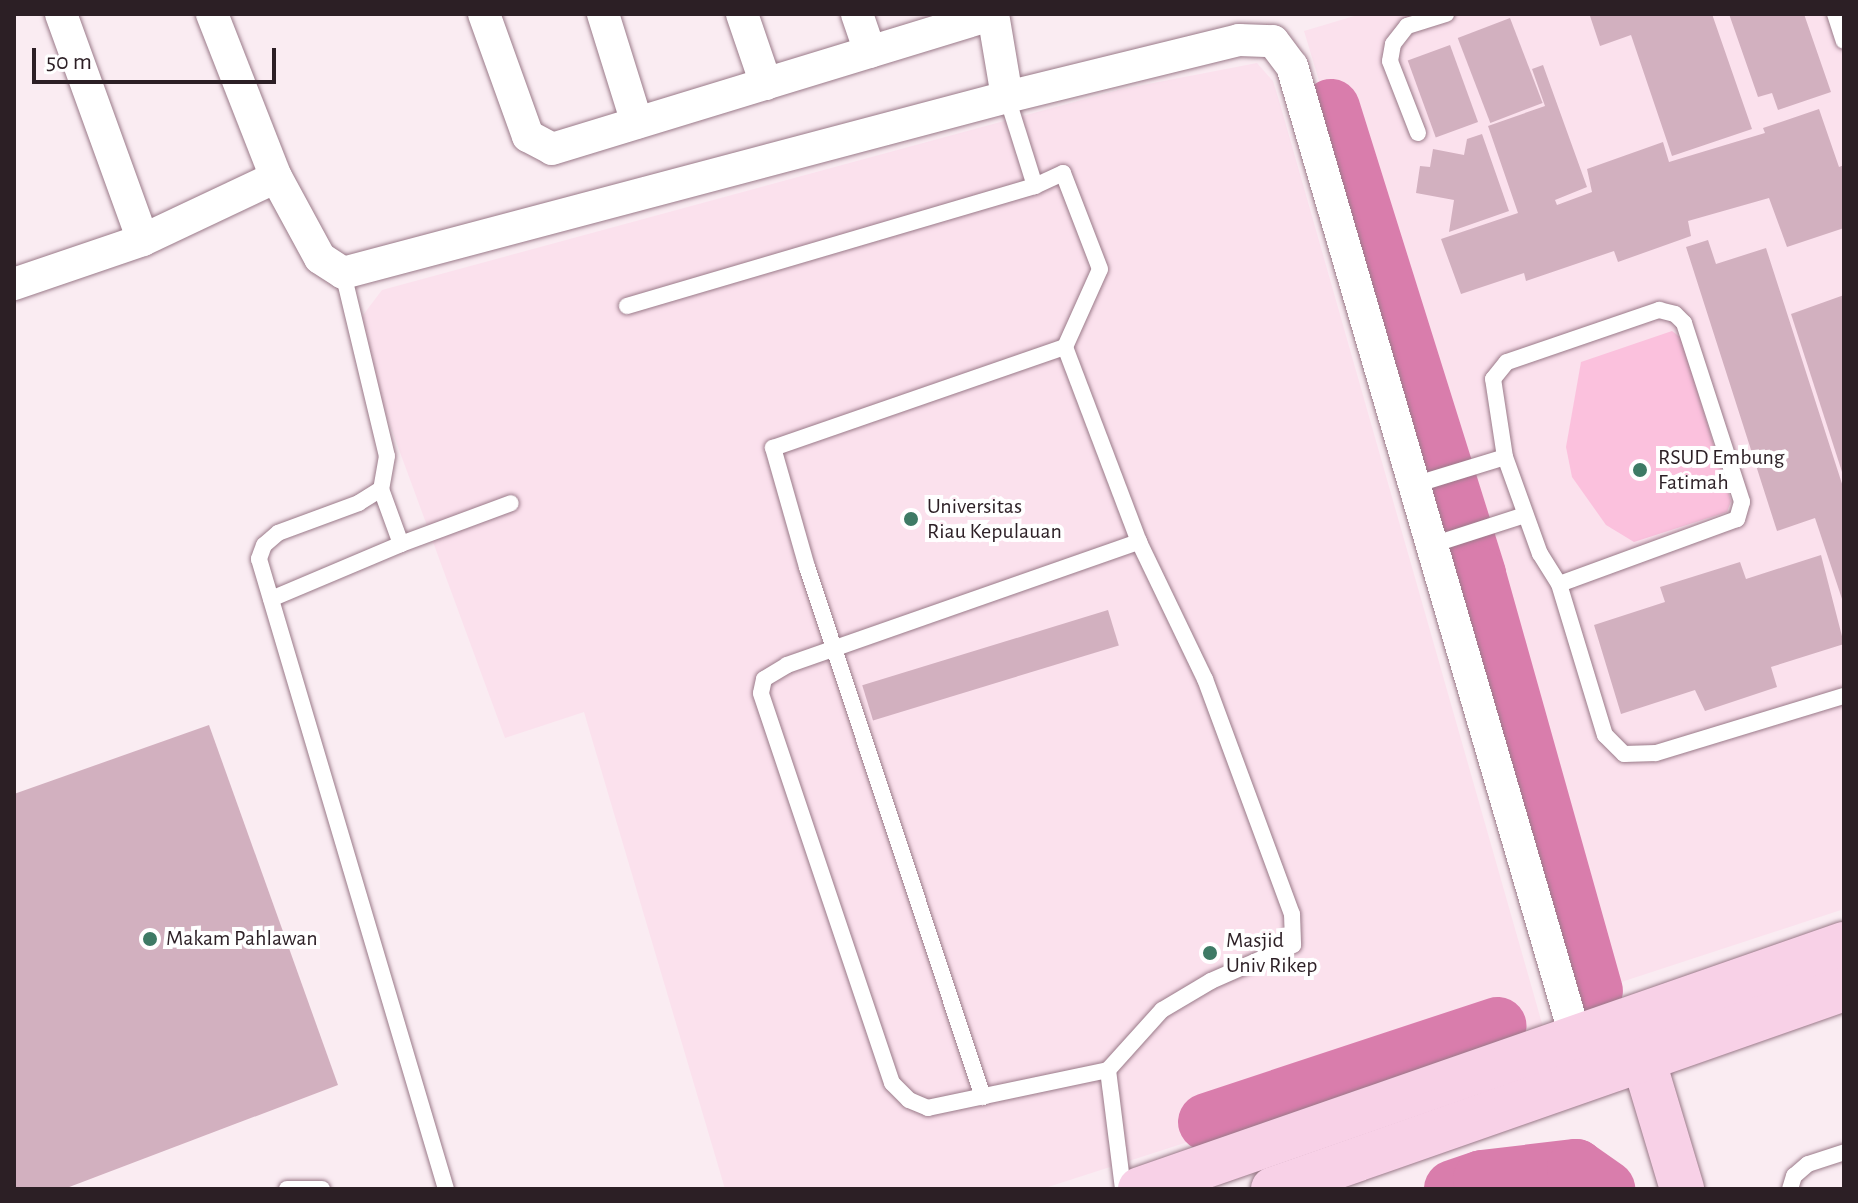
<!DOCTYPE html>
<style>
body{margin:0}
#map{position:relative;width:1858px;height:1203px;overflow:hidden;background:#faecf2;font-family:"Alegreya Sans",sans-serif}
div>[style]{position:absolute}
.built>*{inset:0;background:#fbe1ed}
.green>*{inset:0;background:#fbc1dd}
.river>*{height:58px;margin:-29px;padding:0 29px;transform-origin:29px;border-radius:29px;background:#d97dac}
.building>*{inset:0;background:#d2b0bf;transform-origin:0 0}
.roads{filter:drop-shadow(0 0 2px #9a7a89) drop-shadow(0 0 2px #9a7a89)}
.lane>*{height:16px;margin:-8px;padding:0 8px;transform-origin:8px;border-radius:8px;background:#fff}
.street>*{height:32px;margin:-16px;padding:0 16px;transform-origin:16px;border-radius:16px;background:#fff}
.secondary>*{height:44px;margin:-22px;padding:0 22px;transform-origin:22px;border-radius:22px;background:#f8d1e7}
.dots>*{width:22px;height:22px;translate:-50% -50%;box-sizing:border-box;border:4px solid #fff;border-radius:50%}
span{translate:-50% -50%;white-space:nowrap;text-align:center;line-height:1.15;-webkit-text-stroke:8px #fff;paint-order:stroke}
.poi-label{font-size:22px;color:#2c1f25}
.left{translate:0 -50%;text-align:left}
.frame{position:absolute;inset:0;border:16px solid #2c1f25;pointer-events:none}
.scale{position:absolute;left:32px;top:48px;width:244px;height:36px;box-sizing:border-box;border:4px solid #2c1f25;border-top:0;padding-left:10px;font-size:24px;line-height:28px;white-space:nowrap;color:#2c1f25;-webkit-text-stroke:6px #fff;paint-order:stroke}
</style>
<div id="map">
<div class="built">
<div style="clip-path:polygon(1361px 14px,1844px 14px,1844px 909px,1594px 991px,1304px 31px)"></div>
<div style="clip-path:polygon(1257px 63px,1273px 81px,1280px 104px,1543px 1027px,1042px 1189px,725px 1189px,584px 712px,505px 738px,354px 327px,382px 290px,1122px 89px)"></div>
</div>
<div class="green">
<div style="clip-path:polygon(1672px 331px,1681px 338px,1731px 501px,1727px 512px,1634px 542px,1606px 525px,1572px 477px,1566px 447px,1581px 362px)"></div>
</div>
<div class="river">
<div style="left:1331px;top:108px;width:489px;rotate:72.6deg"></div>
<div style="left:1477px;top:575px;width:432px;rotate:74.3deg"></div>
<div style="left:1207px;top:1122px;width:306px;rotate:-18.3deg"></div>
<div style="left:1453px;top:1189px;width:31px;rotate:-19deg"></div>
<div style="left:1482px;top:1179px;width:95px;rotate:-6.7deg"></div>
<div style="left:1576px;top:1168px;width:37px;rotate:35deg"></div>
</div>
<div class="building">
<div style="clip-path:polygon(1712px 14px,1752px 129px,1672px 156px,1631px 35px,1600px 46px,1590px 16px)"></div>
<div style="clip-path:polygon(1729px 14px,1804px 14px,1831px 92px,1778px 110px,1772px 93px,1758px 97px)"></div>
<div style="left:1510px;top:18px;width:91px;height:56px;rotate:69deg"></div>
<div style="left:1450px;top:45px;width:82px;height:45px;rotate:70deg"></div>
<div style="clip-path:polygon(1543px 65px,1587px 187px,1555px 200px,1557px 205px,1592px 192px,1587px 169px,1663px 142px,1669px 162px,1765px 133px,1763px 128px,1819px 109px,1839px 167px,1844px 165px,1844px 228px,1787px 247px,1769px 198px,1688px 221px,1691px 236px,1618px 262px,1614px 251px,1526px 281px,1524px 273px,1461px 294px,1441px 239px,1518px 213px,1488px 126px,1545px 106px,1532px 69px)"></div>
<div style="clip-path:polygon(1482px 134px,1509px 211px,1449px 232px,1454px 200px,1416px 193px,1420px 166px,1430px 167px,1433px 149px,1464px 155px,1467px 139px)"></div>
<div style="clip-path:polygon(1708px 240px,1716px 264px,1766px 248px,1844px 490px,1844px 605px,1815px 518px,1777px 531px,1686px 247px)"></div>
<div style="clip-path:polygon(1844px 295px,1844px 474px,1843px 475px,1791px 314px)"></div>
<div style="clip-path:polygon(1821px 555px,1844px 644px,1771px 667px,1777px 687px,1705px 711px,1695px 690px,1621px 714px,1594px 625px,1665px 602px,1660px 587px,1740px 562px,1746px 579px)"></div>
<div style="left:1108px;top:610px;width:37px;height:257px;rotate:73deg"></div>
<div style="clip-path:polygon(209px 725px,338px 1085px,64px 1189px,14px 1189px,14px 794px)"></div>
</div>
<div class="roads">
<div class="lane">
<div style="left:1835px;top:14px;width:28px;rotate:72deg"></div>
<div style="left:1418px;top:133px;width:77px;rotate:-111.3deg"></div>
<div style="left:1390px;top:61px;width:17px;rotate:-80deg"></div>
<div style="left:1393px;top:44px;width:23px;rotate:-52deg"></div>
<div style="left:1407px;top:26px;width:41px;rotate:-17.1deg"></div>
<div style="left:343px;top:273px;width:188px;rotate:76.5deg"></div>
<div style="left:387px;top:456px;width:34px;rotate:100deg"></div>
<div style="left:381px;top:489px;width:26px;rotate:148deg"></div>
<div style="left:359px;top:503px;width:86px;rotate:159.7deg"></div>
<div style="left:278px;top:533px;width:18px;rotate:139deg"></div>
<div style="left:264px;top:545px;width:15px;rotate:110deg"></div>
<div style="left:259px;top:559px;width:657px;rotate:73.47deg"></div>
<div style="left:627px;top:306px;width:425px;rotate:-16.4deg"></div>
<div style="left:1035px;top:186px;width:93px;rotate:-107.5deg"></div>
<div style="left:1659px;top:310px;width:16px;rotate:14deg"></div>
<div style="left:1675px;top:314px;width:13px;rotate:45deg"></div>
<div style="left:1684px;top:323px;width:188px;rotate:72deg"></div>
<div style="left:1742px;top:502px;width:18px;rotate:106deg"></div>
<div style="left:1737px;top:519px;width:189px;rotate:159.9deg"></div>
<div style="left:1559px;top:584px;width:36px;rotate:-122deg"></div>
<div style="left:1540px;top:554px;width:103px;rotate:-109.8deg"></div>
<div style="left:1505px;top:457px;width:79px;rotate:-98.7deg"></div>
<div style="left:1493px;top:379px;width:22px;rotate:-51deg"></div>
<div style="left:1507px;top:362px;width:161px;rotate:-18.9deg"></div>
<div style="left:1065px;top:347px;width:209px;rotate:69.2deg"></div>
<div style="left:1139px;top:542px;width:152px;rotate:64.3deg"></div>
<div style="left:1205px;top:679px;width:251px;rotate:69.7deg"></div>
<div style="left:1292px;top:914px;width:31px;rotate:88deg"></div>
<div style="left:1293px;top:945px;width:90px;rotate:156.3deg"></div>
<div style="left:1211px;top:981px;width:57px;rotate:149.4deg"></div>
<div style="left:1162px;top:1010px;width:81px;rotate:132deg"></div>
<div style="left:1108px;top:1070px;width:184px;rotate:168.1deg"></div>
<div style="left:928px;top:1108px;width:21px;rotate:-157deg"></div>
<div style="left:909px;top:1100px;width:24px;rotate:-135deg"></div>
<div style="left:892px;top:1083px;width:411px;rotate:-108.6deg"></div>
<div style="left:761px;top:693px;width:14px;rotate:-78deg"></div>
<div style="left:764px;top:679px;width:27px;rotate:-31deg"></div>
<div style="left:787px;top:665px;width:373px;rotate:-19.3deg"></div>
<div style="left:1414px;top:485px;width:95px;rotate:-17.1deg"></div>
<div style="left:401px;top:544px;width:117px;rotate:-20.4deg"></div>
<div style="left:1432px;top:545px;width:98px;rotate:-17.9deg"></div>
<div style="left:1559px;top:584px;width:158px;rotate:73.1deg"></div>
<div style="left:1605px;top:735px;width:27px;rotate:45deg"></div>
<div style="left:1624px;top:754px;width:32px;rotate:-2deg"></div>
<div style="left:1656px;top:753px;width:196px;rotate:-16.9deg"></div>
<div style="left:271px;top:599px;width:141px;rotate:-22.9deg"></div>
<div style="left:401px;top:544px;width:59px;rotate:-110deg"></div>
<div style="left:1108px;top:1070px;width:120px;rotate:82.8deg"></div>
<div style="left:983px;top:1097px;width:558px;rotate:-108.37deg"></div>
<div style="left:807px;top:567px;width:124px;rotate:-105.9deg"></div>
<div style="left:773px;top:448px;width:309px;rotate:-19.1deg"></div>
<div style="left:1065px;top:347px;width:85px;rotate:-65.8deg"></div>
<div style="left:1100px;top:269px;width:103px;rotate:-111.1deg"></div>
<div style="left:1063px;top:173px;width:31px;rotate:155deg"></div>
<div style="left:287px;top:1189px;width:35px"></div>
<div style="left:1790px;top:1189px;width:14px;rotate:-73deg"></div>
<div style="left:1794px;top:1176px;width:18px;rotate:-41deg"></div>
<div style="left:1808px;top:1164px;width:38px;rotate:-18deg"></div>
</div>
<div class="street">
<div style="left:61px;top:14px;width:240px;rotate:70.1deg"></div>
<div style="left:212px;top:14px;width:175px;rotate:68.6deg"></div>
<div style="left:276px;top:177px;width:92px;rotate:61.5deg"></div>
<div style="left:320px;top:258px;width:27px;rotate:33deg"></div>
<div style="left:343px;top:273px;width:687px;rotate:-14.85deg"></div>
<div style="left:1007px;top:97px;width:239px;rotate:-13.8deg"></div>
<div style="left:1239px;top:40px;width:34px;rotate:2deg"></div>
<div style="left:1273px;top:41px;width:31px;rotate:53deg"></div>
<div style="left:1292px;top:66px;width:1031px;rotate:73.73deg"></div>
<div style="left:484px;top:14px;width:130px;rotate:70.2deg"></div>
<div style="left:528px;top:136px;width:27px;rotate:28deg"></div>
<div style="left:552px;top:149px;width:461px;rotate:-17deg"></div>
<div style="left:603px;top:14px;width:114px;rotate:72.7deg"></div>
<div style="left:742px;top:14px;width:74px;rotate:71.1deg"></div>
<div style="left:857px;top:14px;width:40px;rotate:71.1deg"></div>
<div style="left:993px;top:14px;width:84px;rotate:80.4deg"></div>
<div style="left:14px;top:284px;width:136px;rotate:-18.8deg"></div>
<div style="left:143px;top:240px;width:147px;rotate:-25.3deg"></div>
</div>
<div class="secondary">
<div style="left:1635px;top:1032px;width:164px;rotate:73.3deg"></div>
<div style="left:1140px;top:1189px;width:745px;rotate:-19.19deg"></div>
<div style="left:1273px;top:1189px;width:605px;rotate:-19.3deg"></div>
</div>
</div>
<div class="dots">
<div style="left:1640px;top:470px;background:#3e7a65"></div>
<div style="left:911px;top:519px;background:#3e7a65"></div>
<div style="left:150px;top:939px;background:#3e7a65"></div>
<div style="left:1210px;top:953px;background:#3e7a65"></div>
</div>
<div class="poi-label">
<span class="left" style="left:1658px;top:470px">RSUD Embung<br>Fatimah</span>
<span class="left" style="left:927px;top:519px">Universitas<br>Riau Kepulauan</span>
<span class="left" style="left:166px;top:939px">Makam Pahlawan</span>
<span class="left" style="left:1226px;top:953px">Masjid<br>Univ Rikep</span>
</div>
<div class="frame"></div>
<div class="scale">50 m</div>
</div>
